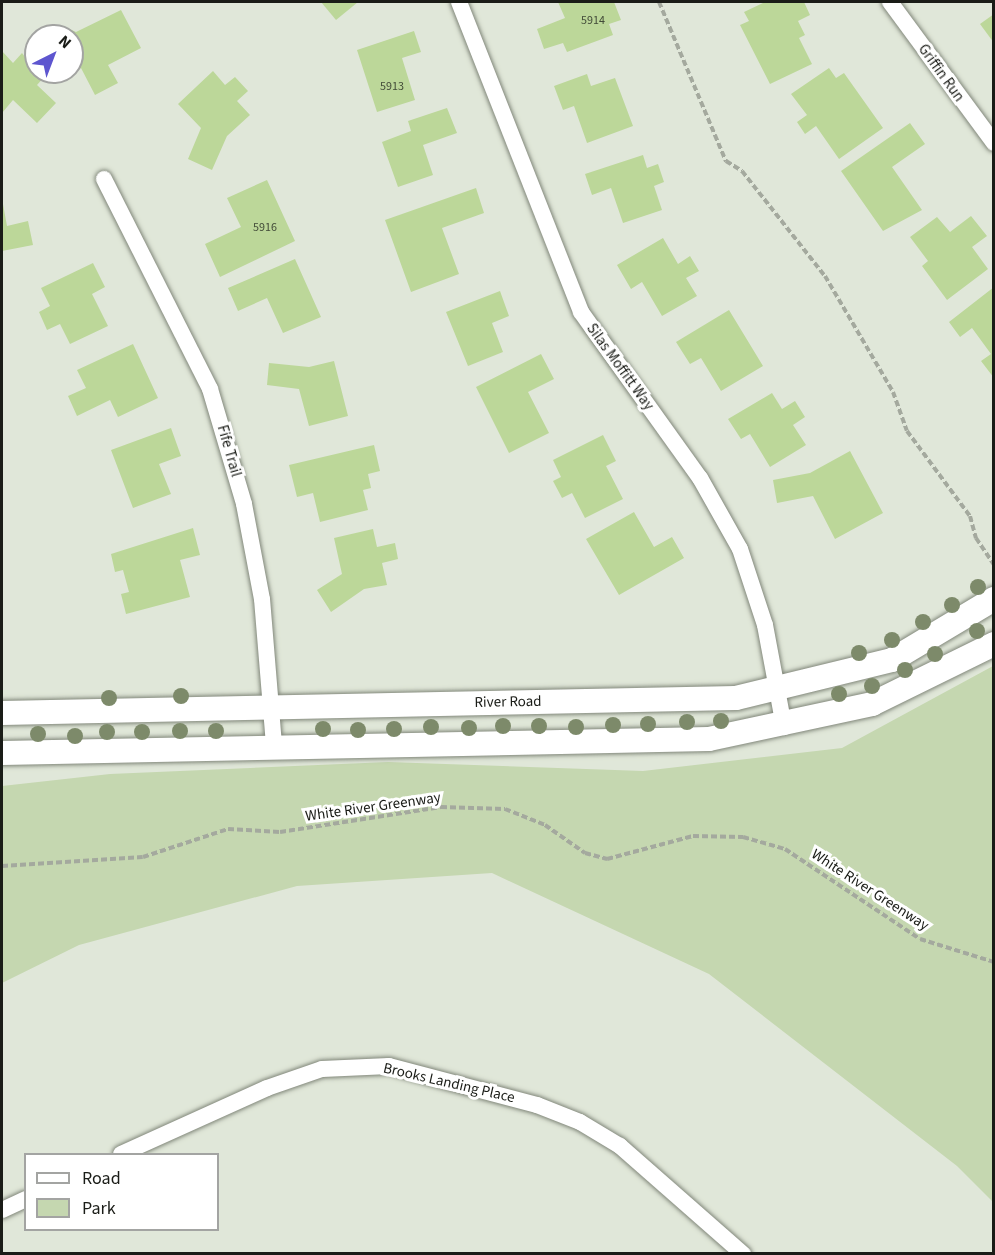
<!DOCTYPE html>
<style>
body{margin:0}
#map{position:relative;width:995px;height:1255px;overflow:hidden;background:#e0e7d9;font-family:"Source Sans 3",sans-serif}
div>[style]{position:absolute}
.green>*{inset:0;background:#c5d7b0}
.building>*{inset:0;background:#bcd799}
.path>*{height:4px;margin-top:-2px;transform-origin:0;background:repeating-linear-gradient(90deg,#a4a99e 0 6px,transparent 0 9px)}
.roads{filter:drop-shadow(0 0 2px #81877a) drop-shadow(0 0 2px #81877a)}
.minor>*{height:16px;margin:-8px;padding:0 8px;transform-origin:8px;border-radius:8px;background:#fff}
.secondary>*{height:24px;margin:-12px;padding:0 12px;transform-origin:12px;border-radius:12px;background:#fff}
.trees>*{width:16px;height:16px;margin:-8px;border-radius:50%;background:#7d8a6a}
span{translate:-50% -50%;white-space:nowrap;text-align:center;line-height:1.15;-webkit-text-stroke:6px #fff;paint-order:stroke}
.number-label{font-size:12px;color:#424b38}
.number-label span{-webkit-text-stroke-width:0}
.street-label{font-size:15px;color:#1a1c17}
.frame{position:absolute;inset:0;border:3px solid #1a1c17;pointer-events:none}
.legend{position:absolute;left:24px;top:1153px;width:195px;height:78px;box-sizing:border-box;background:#fff;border:2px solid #a3a4a2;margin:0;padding:8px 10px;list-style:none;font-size:18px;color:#1a1c17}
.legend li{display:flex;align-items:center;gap:12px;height:30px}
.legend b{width:30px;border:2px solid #a3a4a2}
.north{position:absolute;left:24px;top:24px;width:60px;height:60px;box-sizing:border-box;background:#fff;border:2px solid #a3a4a2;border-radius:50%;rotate:42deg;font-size:16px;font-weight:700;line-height:24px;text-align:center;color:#1a1c17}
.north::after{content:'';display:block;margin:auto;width:21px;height:27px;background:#5e56cf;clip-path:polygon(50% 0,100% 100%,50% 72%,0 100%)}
</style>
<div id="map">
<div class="green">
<div style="clip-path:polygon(993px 666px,993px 1202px,957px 1166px,709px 974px,492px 873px,297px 886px,79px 945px,2px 983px,2px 786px,110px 774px,388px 762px,643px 771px,842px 748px)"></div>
</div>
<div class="building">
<div style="clip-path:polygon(321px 2px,358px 2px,336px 20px)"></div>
<div style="clip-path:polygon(558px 2px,614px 2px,621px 20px,609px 24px,613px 35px,567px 52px,563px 43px,544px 49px,537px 29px,565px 18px)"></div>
<div style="clip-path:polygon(765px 2px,804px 2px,810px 15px,798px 21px,805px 35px,799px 38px,812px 64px,770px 84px,740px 25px,749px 21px,744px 12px)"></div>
<div style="clip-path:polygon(121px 10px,141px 48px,108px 65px,118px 83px,95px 95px,81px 68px,62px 77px,59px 72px,72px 72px,72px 36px,48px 36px,65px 27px,76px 32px)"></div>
<div style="clip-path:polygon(994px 14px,994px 43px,980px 24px)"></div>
<div style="clip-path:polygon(414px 31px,421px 52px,402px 58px,415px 100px,377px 112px,357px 50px)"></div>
<div style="clip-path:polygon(2px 51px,13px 63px,22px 53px,36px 72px,46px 75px,37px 85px,56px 103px,37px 123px,13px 100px,2px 113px)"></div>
<div style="clip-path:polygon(829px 68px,836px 78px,844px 73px,883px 128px,839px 159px,816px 126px,805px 134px,797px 122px,807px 115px,791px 94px)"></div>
<div style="clip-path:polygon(213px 71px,225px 85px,235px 77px,248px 91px,237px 101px,250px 115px,227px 136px,212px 170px,188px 159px,201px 128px,178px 104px)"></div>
<div style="clip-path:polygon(587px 74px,591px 86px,615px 78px,633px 126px,587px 143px,574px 106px,563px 110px,554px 86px)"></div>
<div style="clip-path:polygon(447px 108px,457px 133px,423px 145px,433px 175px,398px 187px,382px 142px,411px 131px,408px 121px)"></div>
<div style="clip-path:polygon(910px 123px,925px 144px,892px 167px,922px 210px,883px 231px,841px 171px)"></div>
<div style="clip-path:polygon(643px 155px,647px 168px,658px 164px,664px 182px,654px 186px,662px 210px,623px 223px,611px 188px,592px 195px,585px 174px)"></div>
<div style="clip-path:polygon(267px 180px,295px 241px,220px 277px,205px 244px,241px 227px,227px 198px)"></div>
<div style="clip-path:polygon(476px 188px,484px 213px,442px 228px,459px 274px,411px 292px,385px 220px)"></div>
<div style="clip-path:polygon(3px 204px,7px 226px,28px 221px,33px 245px,2px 251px)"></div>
<div style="clip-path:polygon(971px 216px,987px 236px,972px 247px,988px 269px,947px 300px,922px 266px,928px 261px,910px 237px,937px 217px,950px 232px)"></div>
<div style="clip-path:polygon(663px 238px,678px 264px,690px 256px,699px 271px,686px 278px,697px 296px,662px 316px,642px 282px,631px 289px,617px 265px)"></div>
<div style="clip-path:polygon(295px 259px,321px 317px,283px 333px,267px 298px,238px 311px,228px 288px)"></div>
<div style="clip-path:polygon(93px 263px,105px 287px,92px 294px,108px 326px,70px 344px,60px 324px,47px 330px,39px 312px,50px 306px,41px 288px)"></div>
<div style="clip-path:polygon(994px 287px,994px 378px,981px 361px,991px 354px,972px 328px,960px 337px,949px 322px)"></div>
<div style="clip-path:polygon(500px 291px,509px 316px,492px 323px,503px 352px,468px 366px,446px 312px)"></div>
<div style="clip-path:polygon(729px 310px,763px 366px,721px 391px,701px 358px,690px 364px,676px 342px)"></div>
<div style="clip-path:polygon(133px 344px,158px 398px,118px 417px,110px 400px,77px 416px,68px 396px,86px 388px,77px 370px)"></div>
<div style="clip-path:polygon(541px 354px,554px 379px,528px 392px,549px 433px,509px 453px,476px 387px)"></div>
<div style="clip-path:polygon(334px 361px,348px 416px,309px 426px,299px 389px,267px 385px,269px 363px,309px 367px)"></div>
<div style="clip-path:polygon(772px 393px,782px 409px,795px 401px,805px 417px,793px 425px,806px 445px,770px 467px,750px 434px,741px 439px,728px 419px)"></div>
<div style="clip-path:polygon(171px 428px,181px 456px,159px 464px,171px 494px,133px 508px,111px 450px)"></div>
<div style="clip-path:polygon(603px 435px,616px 461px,606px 466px,623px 499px,585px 518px,572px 493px,562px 498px,553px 481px,561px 477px,553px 460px)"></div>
<div style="clip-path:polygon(374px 445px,380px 471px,368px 474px,371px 488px,363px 490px,368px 510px,320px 522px,313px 493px,297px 497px,289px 465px)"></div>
<div style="clip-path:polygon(850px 451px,883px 513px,835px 539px,813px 496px,777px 503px,773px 480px,810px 473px)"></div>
<div style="clip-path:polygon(634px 512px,654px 547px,672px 537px,684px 558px,619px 595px,586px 539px)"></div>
<div style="clip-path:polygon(193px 528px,200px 555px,180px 560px,190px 597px,126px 614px,121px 594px,129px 592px,123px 570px,115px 572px,111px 554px)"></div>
<div style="clip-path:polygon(373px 529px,377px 547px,395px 543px,398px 559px,382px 563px,387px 585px,364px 589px,331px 612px,317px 590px,342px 574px,334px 538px)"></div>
</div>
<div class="path">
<div style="left:659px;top:2px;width:173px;rotate:67.2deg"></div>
<div style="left:726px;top:161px;width:19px;rotate:32deg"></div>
<div style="left:742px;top:171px;width:134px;rotate:51.7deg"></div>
<div style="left:825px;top:276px;width:134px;rotate:59.6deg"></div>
<div style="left:893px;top:392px;width:41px;rotate:70.3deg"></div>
<div style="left:907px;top:431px;width:106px;rotate:53.5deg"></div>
<div style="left:970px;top:516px;width:23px;rotate:75deg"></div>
<div style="left:976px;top:538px;width:32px;rotate:56deg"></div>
<div style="left:2px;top:866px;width:141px;rotate:-3.7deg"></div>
<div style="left:143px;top:857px;width:89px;rotate:-18.2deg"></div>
<div style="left:228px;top:829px;width:52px;rotate:3.3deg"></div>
<div style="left:280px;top:832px;width:163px;rotate:-8.8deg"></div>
<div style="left:441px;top:807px;width:64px;rotate:1.8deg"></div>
<div style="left:505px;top:809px;width:43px;rotate:21.8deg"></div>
<div style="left:545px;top:825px;width:49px;rotate:35deg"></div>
<div style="left:585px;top:853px;width:23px;rotate:15deg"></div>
<div style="left:607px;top:859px;width:89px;rotate:-15deg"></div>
<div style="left:693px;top:836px;width:50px;rotate:1.1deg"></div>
<div style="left:743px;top:837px;width:44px;rotate:15.9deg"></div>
<div style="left:785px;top:849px;width:162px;rotate:33.7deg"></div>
<div style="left:920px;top:939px;width:77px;rotate:17.3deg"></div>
</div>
<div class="roads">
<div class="minor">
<div style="left:459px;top:2px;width:333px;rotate:68.5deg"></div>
<div style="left:581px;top:312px;width:204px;rotate:54.4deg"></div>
<div style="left:700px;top:478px;width:81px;rotate:60.6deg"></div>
<div style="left:740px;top:549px;width:80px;rotate:71.8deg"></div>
<div style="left:765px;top:625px;width:104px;rotate:79.4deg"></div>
<div style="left:890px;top:2px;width:175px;rotate:53.6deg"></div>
<div style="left:104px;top:179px;width:235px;rotate:63.2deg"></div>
<div style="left:210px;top:389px;width:120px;rotate:73.5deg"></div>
<div style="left:244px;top:504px;width:97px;rotate:79.3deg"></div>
<div style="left:262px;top:599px;width:147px;rotate:85.3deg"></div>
<div style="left:121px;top:1154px;width:160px;rotate:-24.3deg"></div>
<div style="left:267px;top:1088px;width:58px;rotate:-19.1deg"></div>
<div style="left:322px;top:1069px;width:67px;rotate:-2.6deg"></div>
<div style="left:389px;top:1066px;width:153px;rotate:14.8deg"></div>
<div style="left:537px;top:1105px;width:46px;rotate:21.6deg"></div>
<div style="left:580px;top:1122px;width:47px;rotate:31deg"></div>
<div style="left:620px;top:1146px;width:164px;rotate:41.3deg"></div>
<div style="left:2px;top:1210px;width:26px;rotate:-25deg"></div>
</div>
<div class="secondary">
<div style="left:2px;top:713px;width:734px;rotate:-1.17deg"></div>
<div style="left:736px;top:698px;width:161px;rotate:-13.7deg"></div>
<div style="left:892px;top:660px;width:119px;rotate:-30.9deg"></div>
<div style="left:2px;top:753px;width:707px;rotate:-1.13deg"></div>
<div style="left:709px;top:739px;width:167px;rotate:-12.1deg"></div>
<div style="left:872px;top:704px;width:136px;rotate:-26.2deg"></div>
</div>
</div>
<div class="trees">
<div style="left:978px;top:587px"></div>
<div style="left:952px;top:605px"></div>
<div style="left:923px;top:622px"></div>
<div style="left:977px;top:631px"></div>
<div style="left:892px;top:640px"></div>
<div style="left:859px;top:653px"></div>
<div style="left:935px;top:654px"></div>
<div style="left:905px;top:670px"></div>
<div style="left:872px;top:686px"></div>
<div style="left:839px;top:694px"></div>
<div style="left:181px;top:696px"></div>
<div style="left:109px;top:698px"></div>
<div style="left:721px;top:721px"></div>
<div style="left:687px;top:722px"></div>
<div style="left:648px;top:724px"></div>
<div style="left:613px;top:725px"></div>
<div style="left:503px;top:726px"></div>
<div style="left:539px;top:726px"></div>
<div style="left:431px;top:727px"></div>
<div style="left:576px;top:727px"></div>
<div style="left:469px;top:728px"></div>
<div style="left:323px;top:729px"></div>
<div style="left:394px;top:729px"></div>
<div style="left:358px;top:730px"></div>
<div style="left:180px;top:731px"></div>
<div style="left:216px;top:731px"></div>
<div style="left:107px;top:732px"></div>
<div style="left:142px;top:732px"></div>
<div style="left:38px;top:734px"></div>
<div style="left:75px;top:736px"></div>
</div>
<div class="number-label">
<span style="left:593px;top:21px">5914</span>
<span style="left:392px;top:87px">5913</span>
<span style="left:265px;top:228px">5916</span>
</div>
<div class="street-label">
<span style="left:941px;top:73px;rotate:54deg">Griffin Run</span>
<span style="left:620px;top:367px;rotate:54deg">Silas Moffitt Way</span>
<span style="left:229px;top:451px;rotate:74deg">Fife Trail</span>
<span style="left:508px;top:702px;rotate:-1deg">River Road</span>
<span style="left:373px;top:807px;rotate:-8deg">White River Greenway</span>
<span style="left:870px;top:890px;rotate:33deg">White River Greenway</span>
<span style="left:449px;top:1083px;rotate:13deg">Brooks Landing Place</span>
</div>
<div class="frame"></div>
<ul class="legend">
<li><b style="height:8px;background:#fff"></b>Road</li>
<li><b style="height:16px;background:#c5d7b0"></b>Park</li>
</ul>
<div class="north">N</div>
</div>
